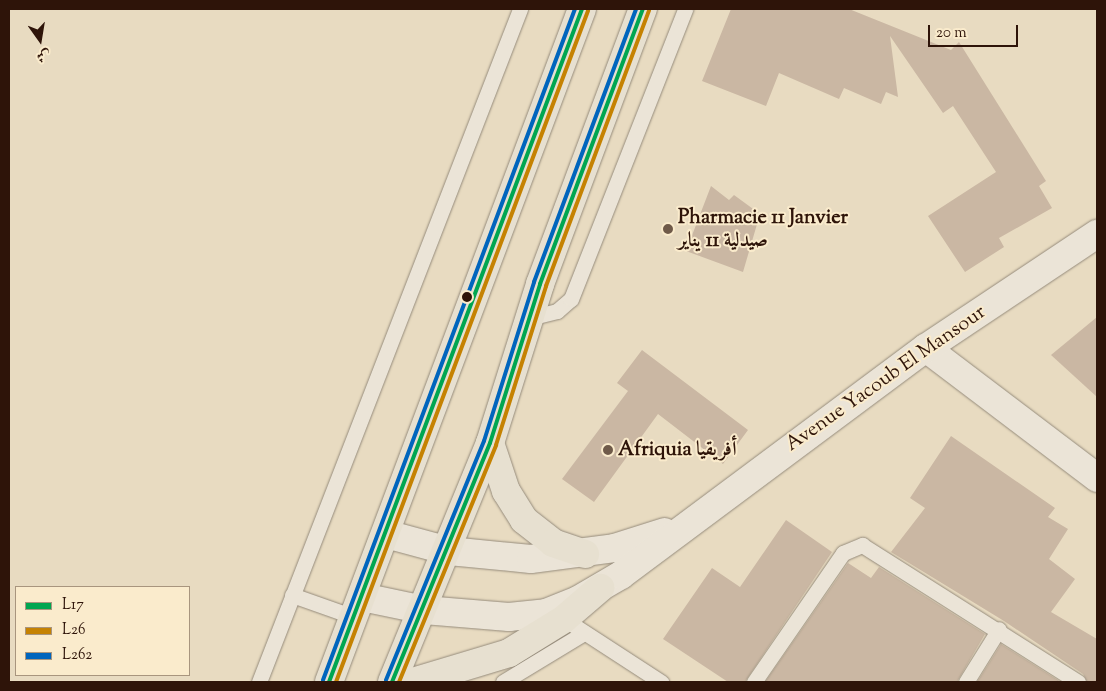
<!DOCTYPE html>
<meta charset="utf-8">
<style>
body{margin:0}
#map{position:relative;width:1106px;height:691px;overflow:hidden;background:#e8dbc1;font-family:"Sorts Mill Goudy",Amiri,serif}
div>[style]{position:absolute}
.building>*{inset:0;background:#cab7a3}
.roads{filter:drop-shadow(0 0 1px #958b7b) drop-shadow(0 0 1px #958b7b)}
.service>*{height:15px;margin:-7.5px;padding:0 7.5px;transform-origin:7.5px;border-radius:7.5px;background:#ebe4d7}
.minor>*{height:28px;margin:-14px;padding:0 14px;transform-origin:14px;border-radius:14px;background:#ebe4d7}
.secondary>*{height:28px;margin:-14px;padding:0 14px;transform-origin:14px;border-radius:14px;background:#ebe4d7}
.primary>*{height:28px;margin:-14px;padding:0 14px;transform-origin:14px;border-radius:14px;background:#e7e0d0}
.bus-1>*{height:4px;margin:-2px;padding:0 2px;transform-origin:2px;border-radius:2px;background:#00a651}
.bus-2>*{height:4px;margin:-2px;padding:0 2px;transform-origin:2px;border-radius:2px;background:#c58202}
.bus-3>*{height:4px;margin:-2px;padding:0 2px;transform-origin:2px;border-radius:2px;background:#0065bd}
.dots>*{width:14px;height:14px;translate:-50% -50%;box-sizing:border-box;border:2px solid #faebcc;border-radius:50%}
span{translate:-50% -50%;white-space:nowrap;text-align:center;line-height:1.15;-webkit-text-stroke:4px #faebcc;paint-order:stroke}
.poi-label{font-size:20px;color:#2e1409;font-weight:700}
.left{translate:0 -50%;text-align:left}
.street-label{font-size:20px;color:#2e1409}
.frame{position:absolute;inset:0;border:10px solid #2e1409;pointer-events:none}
.legend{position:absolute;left:15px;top:586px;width:175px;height:90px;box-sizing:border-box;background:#faebcc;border:1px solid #a8957e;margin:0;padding:6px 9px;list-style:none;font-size:15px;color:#2e1409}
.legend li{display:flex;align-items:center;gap:10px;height:25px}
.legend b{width:25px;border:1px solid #a8957e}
.north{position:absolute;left:15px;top:15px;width:50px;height:50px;-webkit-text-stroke:4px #faebcc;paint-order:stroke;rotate:167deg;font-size:14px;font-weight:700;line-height:20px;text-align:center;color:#2e1409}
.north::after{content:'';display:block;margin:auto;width:18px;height:22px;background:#2e1409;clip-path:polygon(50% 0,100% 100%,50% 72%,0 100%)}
.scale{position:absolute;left:928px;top:25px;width:90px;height:22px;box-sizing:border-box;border:2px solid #2e1409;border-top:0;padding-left:6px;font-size:15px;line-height:18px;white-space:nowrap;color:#2e1409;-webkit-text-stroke:4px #faebcc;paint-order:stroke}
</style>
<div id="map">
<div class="building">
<div style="clip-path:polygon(731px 9px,849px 9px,951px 50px,959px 42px,1046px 181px,1039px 186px,1052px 208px,999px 238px,1004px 247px,965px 272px,928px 216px,996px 172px,953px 106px,943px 113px,890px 36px,898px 97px,886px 92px,881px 104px,844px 88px,839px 99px,779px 73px,766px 106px,702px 81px)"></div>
<div style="clip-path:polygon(711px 186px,729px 200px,734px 195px,760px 214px,743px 272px,686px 251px)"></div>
<div style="clip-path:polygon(1097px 317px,1097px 397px,1051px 355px)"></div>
<div style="clip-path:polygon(642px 350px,748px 430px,723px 464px,658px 414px,594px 502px,562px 479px,628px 391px,617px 383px)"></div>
<div style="clip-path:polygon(951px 436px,1055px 508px,1048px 517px,1068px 529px,1049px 559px,1075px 579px,1051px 612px,1097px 639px,1097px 682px,1087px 682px,1083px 674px,1004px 621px,891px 552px,925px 508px,910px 498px)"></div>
<div style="clip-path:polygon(786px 520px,832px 552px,745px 682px,728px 682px,663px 639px,712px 568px,740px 587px)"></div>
<div style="clip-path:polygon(848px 563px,871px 578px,879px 567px,985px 634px,957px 682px,765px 682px)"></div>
<div style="clip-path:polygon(1001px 644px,1061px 682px,977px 682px)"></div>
</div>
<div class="roads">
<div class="service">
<div style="left:529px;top:318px;width:29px;rotate:-14deg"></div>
<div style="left:557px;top:311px;width:18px;rotate:-41deg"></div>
<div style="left:571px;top:299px;width:312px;rotate:-68.5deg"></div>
<div style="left:292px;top:595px;width:66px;rotate:19.5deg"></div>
<div style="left:564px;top:619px;width:116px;rotate:33deg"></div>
<div style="left:259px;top:682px;width:722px;rotate:-68.8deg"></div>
<div style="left:503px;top:682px;width:95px;rotate:-31.2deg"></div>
<div style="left:754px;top:682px;width:157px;rotate:-55.4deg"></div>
<div style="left:843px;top:553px;width:21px;rotate:-23deg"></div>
<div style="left:862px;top:545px;width:256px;rotate:32.4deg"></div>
<div style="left:966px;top:682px;width:62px;rotate:-58.1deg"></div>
</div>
<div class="minor">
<div style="left:926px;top:348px;width:215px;rotate:37.2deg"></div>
</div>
<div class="secondary">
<div style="left:386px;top:534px;width:65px;rotate:15.1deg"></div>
<div style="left:449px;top:551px;width:82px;rotate:5.6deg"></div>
<div style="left:531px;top:559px;width:84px;rotate:-7.5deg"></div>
<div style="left:614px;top:548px;width:53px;rotate:-17.4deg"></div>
<div style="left:362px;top:597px;width:63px;rotate:11.8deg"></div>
<div style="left:424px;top:610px;width:85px;rotate:4.7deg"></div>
<div style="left:509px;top:617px;width:37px;rotate:-6deg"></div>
<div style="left:546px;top:613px;width:35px;rotate:-22deg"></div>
<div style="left:578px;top:600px;width:50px;rotate:-30.2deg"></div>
<div style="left:621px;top:575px;width:380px;rotate:-36.7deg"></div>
<div style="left:926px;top:348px;width:206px;rotate:-33.7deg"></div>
</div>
<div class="primary">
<div style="left:490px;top:443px;width:51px;rotate:71.6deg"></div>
<div style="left:506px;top:491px;width:34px;rotate:58deg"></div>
<div style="left:524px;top:520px;width:37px;rotate:38deg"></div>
<div style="left:553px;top:543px;width:34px;rotate:19deg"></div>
<div style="left:329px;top:682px;width:719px;rotate:-69.4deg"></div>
<div style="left:392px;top:682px;width:258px;rotate:-67.7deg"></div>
<div style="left:490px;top:443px;width:167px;rotate:-72.5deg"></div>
<div style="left:540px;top:284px;width:294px;rotate:-69.5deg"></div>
<div style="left:413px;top:682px;width:100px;rotate:-16.8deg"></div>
<div style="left:509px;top:653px;width:65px;rotate:-31.7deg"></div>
<div style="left:564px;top:619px;width:48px;rotate:-40.7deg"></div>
</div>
</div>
<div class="bus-1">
<div style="left:329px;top:682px;width:719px;rotate:-69.4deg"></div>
<div style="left:392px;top:682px;width:258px;rotate:-67.7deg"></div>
<div style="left:490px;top:443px;width:167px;rotate:-72.5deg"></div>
<div style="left:540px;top:284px;width:294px;rotate:-69.5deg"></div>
</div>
<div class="bus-2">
<div style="left:336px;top:682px;width:717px;rotate:-69.42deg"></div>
<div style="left:399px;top:682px;width:256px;rotate:-67.7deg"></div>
<div style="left:496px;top:445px;width:167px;rotate:-72.5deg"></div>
<div style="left:546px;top:286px;width:294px;rotate:-69.5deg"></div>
</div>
<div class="bus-3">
<div style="left:323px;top:680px;width:717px;rotate:-69.42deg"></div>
<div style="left:386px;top:680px;width:258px;rotate:-67.7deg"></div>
<div style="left:484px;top:441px;width:167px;rotate:-72.5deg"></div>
<div style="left:534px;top:282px;width:291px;rotate:-69.5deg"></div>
</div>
<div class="dots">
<div style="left:668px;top:229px;background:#6f5a49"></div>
<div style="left:467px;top:297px;background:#2e1409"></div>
<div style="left:608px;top:450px;background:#6f5a49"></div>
</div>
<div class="poi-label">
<span class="left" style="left:678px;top:230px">Pharmacie 11 Janvier<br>صيدلية 11 يناير</span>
<span class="left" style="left:618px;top:450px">Afriquia أفريقيا</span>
</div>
<div class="street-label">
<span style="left:886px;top:379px;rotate:-35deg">Avenue Yacoub El Mansour</span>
</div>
<div class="frame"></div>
<ul class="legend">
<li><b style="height:6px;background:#00a651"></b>L17</li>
<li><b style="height:6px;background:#c58202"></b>L26</li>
<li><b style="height:6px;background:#0065bd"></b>L262</li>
</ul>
<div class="north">ش</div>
<div class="scale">20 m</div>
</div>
